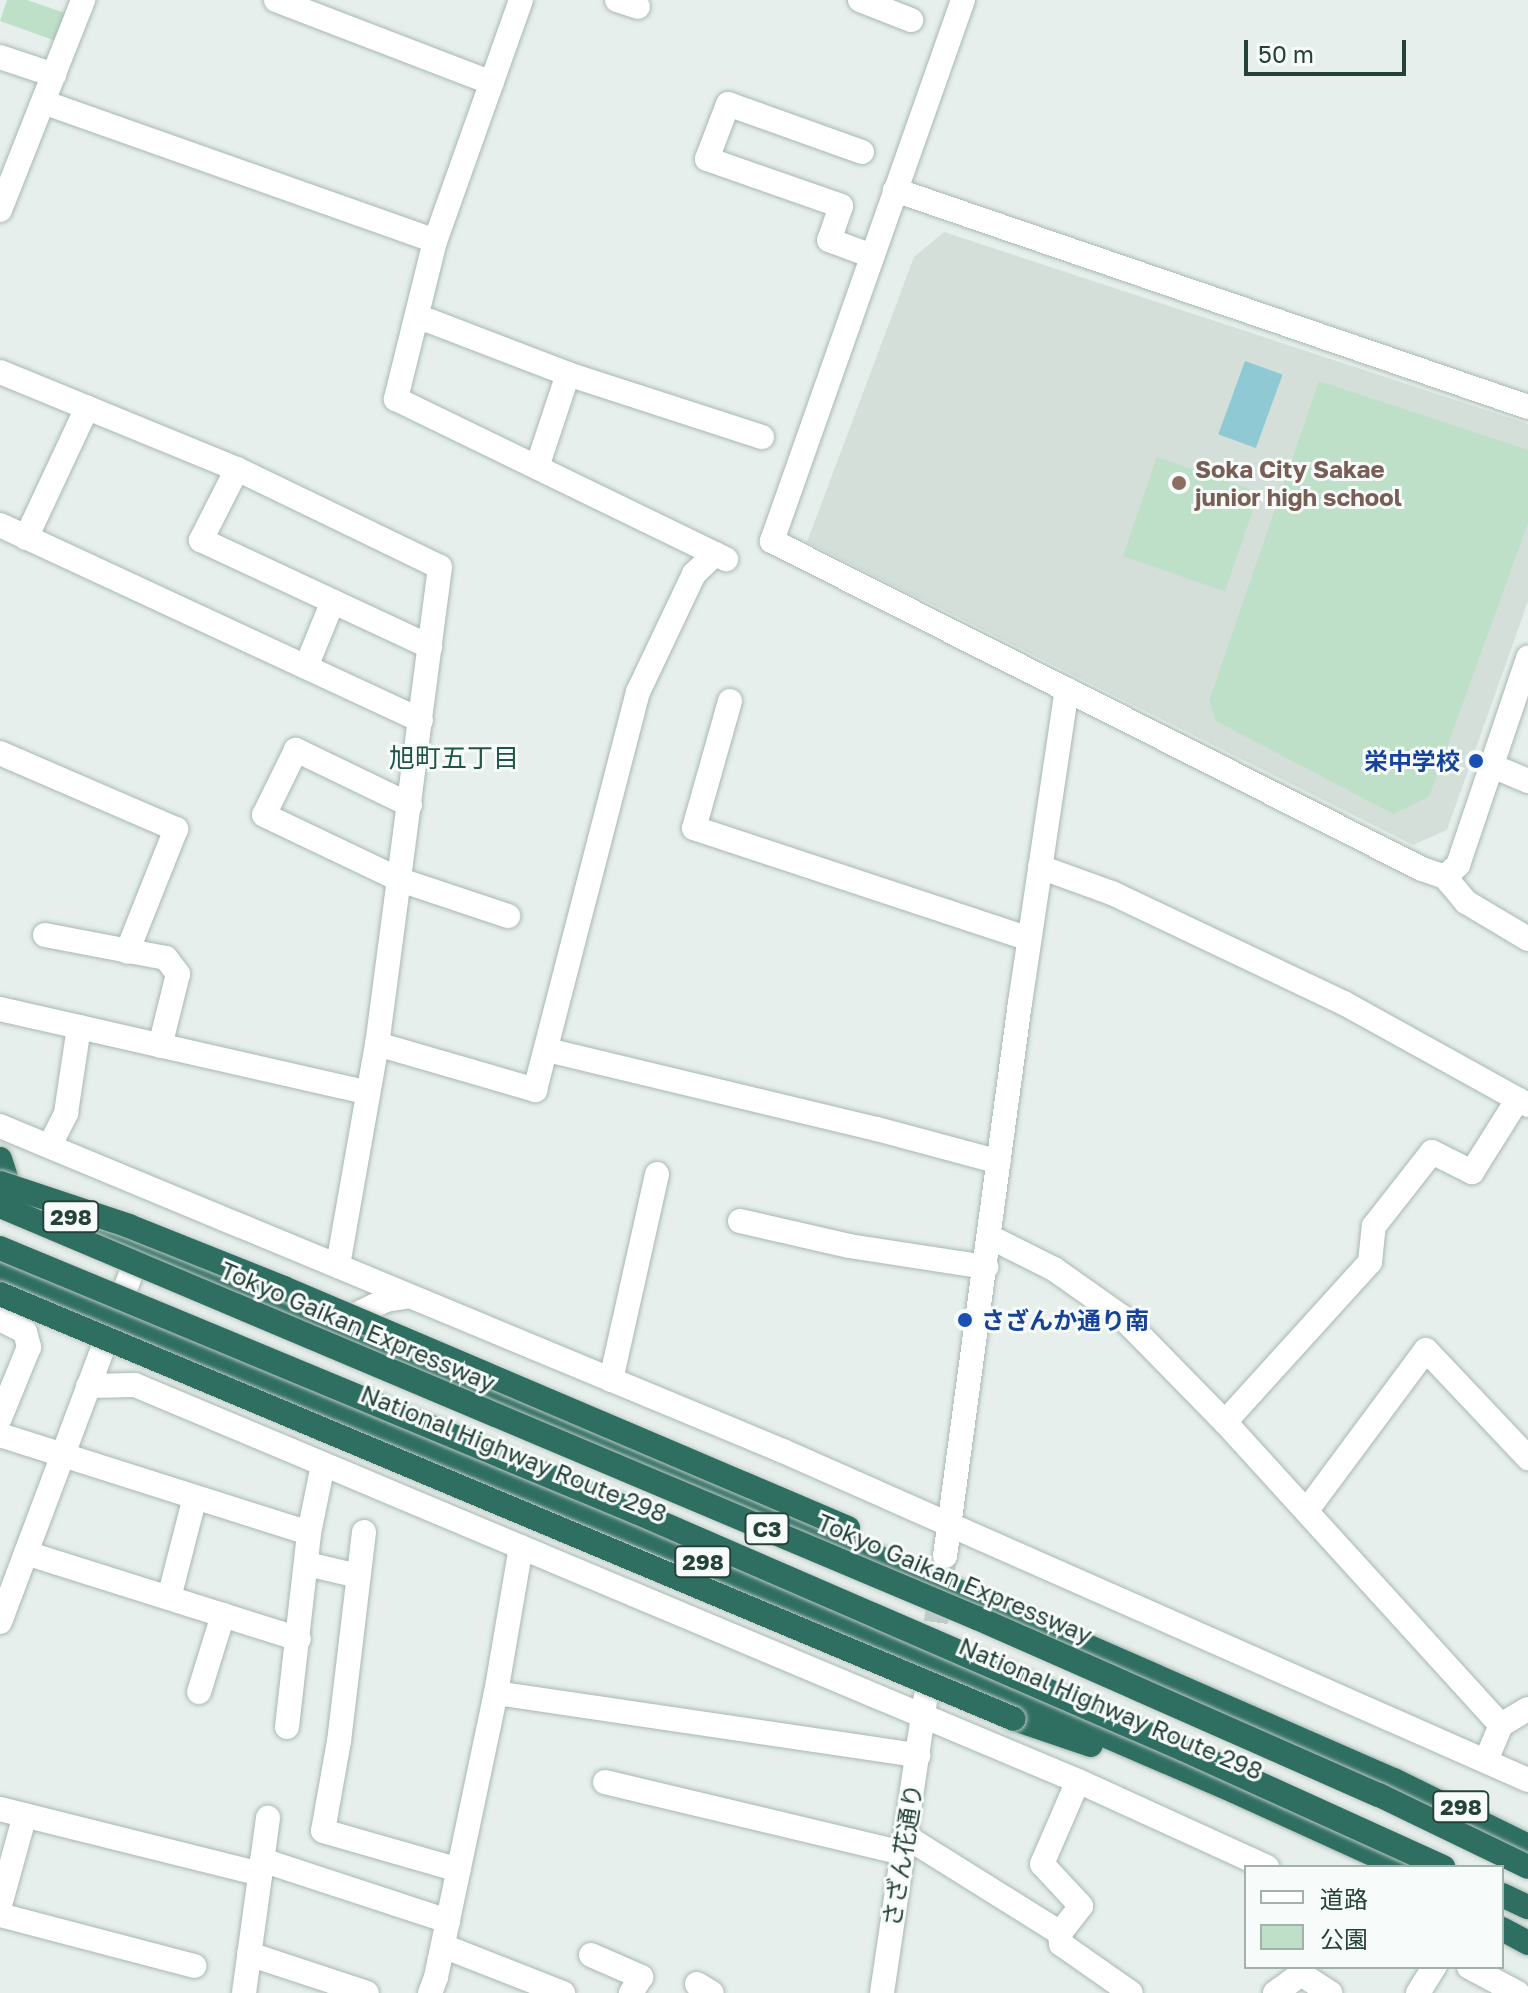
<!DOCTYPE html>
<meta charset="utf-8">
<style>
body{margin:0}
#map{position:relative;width:1528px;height:1993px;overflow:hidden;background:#e6efeb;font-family:"Golos Text","Noto Sans JP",sans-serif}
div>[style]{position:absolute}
.built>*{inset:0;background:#d4dfda}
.green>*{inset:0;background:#bfe0c8;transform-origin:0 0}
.water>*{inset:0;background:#8ec9d4;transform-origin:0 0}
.minor-tunnel>*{height:24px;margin-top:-12px;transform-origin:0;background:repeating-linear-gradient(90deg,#bfccc8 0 24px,transparent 0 36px)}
.roads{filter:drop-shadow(0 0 2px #a8b8b2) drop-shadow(0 0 2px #a8b8b2)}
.minor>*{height:24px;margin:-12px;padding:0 12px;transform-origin:12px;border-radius:12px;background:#fff}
.highway>*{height:24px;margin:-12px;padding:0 12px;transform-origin:12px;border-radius:12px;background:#2f6f62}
.bridges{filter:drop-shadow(0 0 2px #c2cac8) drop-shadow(0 0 2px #c2cac8)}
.highway-bridge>*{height:24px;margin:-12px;padding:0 12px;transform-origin:12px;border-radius:12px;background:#2f6f62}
.dots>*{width:22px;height:22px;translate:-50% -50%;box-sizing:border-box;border:4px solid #f7fbf9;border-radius:50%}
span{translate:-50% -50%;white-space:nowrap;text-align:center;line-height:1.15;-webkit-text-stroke:6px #f7fbf9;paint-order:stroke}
.shield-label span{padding:2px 6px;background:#f7fbf9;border:2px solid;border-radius:6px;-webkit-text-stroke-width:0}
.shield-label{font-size:22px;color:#24423a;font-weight:700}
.education-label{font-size:24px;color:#785e54;font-weight:700}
.left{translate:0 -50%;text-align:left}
.transit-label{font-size:24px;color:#164399;font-weight:700}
.right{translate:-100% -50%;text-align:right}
.street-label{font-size:24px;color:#24423a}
.neighbourhood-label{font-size:26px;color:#1f5548}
.legend{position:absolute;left:1244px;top:1865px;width:260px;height:104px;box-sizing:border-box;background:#f7fbf9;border:2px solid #a3b1ad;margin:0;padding:10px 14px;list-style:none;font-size:24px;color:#24423a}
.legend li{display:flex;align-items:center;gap:16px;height:40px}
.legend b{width:40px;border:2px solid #a3b1ad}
.scale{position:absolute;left:1244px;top:40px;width:162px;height:36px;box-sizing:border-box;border:4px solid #24423a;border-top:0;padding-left:10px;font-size:24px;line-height:28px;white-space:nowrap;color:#24423a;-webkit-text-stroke:6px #f7fbf9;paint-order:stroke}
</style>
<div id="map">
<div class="built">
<div style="clip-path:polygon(944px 232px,1528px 424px,1528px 601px,1447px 830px,1413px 845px,807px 542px,914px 257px)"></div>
</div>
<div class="green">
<div style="clip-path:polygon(7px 0,27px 0,65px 13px,56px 41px,0 21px)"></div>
<div style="clip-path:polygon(1319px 381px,1528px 450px,1528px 523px,1429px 797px,1393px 814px,1216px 721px,1209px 701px)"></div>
<div style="left:1157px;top:457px;width:108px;height:105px;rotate:19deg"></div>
</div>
<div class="water">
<div style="left:1245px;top:361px;width:40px;height:78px;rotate:20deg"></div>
</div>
<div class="minor-tunnel">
<div style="left:931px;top:1658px;width:103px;rotate:-82.2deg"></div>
</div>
<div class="roads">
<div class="minor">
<div style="left:276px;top:0;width:231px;rotate:21deg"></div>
<div style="left:521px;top:0;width:256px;rotate:109.6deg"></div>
<div style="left:435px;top:241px;width:163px;rotate:103.9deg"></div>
<div style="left:396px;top:399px;width:367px;rotate:25.9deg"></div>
<div style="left:617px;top:0;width:22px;rotate:18deg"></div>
<div style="left:860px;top:0;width:55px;rotate:21.4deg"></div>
<div style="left:963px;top:0;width:574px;rotate:109.45deg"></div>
<div style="left:772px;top:541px;width:728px;rotate:26.78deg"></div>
<div style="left:1422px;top:869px;width:24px;rotate:19deg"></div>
<div style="left:1445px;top:877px;width:33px;rotate:50deg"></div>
<div style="left:1466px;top:902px;width:72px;rotate:30.8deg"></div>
<div style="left:0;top:57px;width:57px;rotate:18.4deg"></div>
<div style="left:43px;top:102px;width:416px;rotate:19.5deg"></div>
<div style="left:862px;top:152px;width:142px;rotate:-160.3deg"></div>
<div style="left:728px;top:104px;width:59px;rotate:110.9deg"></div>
<div style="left:707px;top:159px;width:142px;rotate:19.3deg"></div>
<div style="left:841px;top:206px;width:36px;rotate:109deg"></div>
<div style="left:829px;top:240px;width:46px;rotate:20.4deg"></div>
<div style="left:895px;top:190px;width:669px;rotate:18.92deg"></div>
<div style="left:0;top:210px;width:226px;rotate:-68.4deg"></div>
<div style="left:416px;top:318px;width:14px;rotate:12deg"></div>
<div style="left:430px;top:321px;width:148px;rotate:21deg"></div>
<div style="left:568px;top:374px;width:98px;rotate:108.4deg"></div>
<div style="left:0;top:372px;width:256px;rotate:22.3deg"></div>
<div style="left:237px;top:469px;width:225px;rotate:25.8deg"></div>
<div style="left:440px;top:567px;width:481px;rotate:97.5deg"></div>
<div style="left:377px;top:1044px;width:224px;rotate:100deg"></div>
<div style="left:568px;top:374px;width:204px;rotate:18deg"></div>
<div style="left:237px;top:469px;width:80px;rotate:116.9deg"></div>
<div style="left:201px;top:540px;width:253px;rotate:25deg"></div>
<div style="left:0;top:525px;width:464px;rotate:24.9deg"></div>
<div style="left:26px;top:538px;width:144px;rotate:-64.9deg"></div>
<div style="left:306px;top:667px;width:71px;rotate:-67.8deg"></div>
<div style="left:730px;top:701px;width:132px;rotate:105.8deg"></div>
<div style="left:694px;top:828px;width:353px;rotate:18.3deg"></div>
<div style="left:0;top:753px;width:192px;rotate:23.4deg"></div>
<div style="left:176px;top:829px;width:132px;rotate:111.7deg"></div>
<div style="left:1490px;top:765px;width:41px;rotate:22.8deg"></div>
<div style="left:410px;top:805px;width:127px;rotate:-154.2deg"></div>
<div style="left:296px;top:750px;width:72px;rotate:116.2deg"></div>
<div style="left:264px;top:815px;width:151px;rotate:25.5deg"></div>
<div style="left:400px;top:880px;width:114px;rotate:18.4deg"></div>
<div style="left:1040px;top:867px;width:77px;rotate:19.9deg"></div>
<div style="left:1112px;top:893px;width:257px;rotate:25.4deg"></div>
<div style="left:1344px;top:1003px;width:210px;rotate:29deg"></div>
<div style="left:1445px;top:877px;width:18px;rotate:-43deg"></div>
<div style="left:1458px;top:865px;width:219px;rotate:-71.3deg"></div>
<div style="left:45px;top:935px;width:123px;rotate:10.8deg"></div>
<div style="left:166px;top:958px;width:20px;rotate:53deg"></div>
<div style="left:178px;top:974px;width:74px;rotate:104deg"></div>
<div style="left:0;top:1009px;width:375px;rotate:12.8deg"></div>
<div style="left:377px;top:1044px;width:165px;rotate:16.2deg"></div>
<div style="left:535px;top:1090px;width:411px;rotate:-75.5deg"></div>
<div style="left:638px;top:692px;width:131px;rotate:-64.6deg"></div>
<div style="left:694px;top:574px;width:29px;rotate:-44deg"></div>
<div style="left:547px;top:1050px;width:339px;rotate:13.5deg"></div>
<div style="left:877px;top:1129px;width:126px;rotate:15.1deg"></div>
<div style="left:0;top:1126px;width:848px;rotate:22.54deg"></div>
<div style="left:783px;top:1451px;width:814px;rotate:23.83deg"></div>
<div style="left:50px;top:1145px;width:36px;rotate:-63deg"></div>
<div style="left:66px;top:1113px;width:87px;rotate:-81.4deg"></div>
<div style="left:740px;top:1221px;width:112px;rotate:12.9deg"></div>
<div style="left:849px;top:1246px;width:139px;rotate:8.7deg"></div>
<div style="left:990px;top:1237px;width:72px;rotate:26.6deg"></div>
<div style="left:1054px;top:1269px;width:83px;rotate:35.2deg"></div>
<div style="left:1122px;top:1317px;width:147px;rotate:45.6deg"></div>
<div style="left:1225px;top:1422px;width:410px;rotate:47.7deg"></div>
<div style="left:1501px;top:1725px;width:38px;rotate:113deg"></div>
<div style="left:0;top:1319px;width:28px;rotate:27deg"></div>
<div style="left:25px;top:1332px;width:16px;rotate:75deg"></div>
<div style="left:29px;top:1347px;width:77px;rotate:112.2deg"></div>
<div style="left:336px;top:1324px;width:55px;rotate:-25.6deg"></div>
<div style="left:386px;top:1300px;width:24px;rotate:-9deg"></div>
<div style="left:611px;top:1380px;width:211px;rotate:-77.4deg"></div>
<div style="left:88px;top:1386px;width:47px;rotate:-1.2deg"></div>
<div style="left:135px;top:1385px;width:1023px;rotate:22.78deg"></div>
<div style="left:1078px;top:1781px;width:208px;rotate:24.5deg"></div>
<div style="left:1225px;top:1422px;width:216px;rotate:-47.8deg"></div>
<div style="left:1370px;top:1262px;width:36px;rotate:-84deg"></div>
<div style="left:1374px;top:1226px;width:94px;rotate:-51.9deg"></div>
<div style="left:1432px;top:1152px;width:45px;rotate:26.6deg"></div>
<div style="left:1472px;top:1172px;width:86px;rotate:-57.8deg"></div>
<div style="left:0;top:1435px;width:324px;rotate:17.6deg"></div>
<div style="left:1307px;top:1510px;width:199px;rotate:-53.4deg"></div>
<div style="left:1426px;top:1350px;width:149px;rotate:46.6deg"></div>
<div style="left:364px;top:1532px;width:210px;rotate:96.8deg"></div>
<div style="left:339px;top:1741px;width:91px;rotate:100.1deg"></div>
<div style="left:323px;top:1831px;width:141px;rotate:16deg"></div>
<div style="left:26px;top:1553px;width:286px;rotate:17.5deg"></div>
<div style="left:945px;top:1556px;width:558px;rotate:-82.28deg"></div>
<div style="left:1020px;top:1003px;width:317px;rotate:-81.5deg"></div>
<div style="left:307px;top:1564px;width:52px;rotate:13.2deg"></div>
<div style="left:169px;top:1598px;width:104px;rotate:-75.6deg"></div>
<div style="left:0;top:1622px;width:401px;rotate:-69.4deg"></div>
<div style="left:199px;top:1692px;width:81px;rotate:-72.7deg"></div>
<div style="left:496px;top:1693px;width:427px;rotate:8.4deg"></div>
<div style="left:1501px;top:1725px;width:31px;rotate:-31deg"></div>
<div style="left:287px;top:1727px;width:195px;rotate:-83.5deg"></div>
<div style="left:309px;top:1533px;width:69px;rotate:-78.4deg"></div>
<div style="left:605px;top:1782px;width:305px;rotate:13.4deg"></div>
<div style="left:0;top:1809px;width:268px;rotate:14deg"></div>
<div style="left:905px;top:1836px;width:183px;rotate:32deg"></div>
<div style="left:1060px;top:1933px;width:11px;rotate:85deg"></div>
<div style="left:1061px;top:1944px;width:85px;rotate:35deg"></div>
<div style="left:262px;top:1860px;width:196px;rotate:18.2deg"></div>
<div style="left:0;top:1905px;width:93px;rotate:-74.5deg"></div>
<div style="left:0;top:1915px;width:201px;rotate:14.7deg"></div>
<div style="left:1060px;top:1933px;width:34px;rotate:-52deg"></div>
<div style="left:1081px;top:1906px;width:57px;rotate:-132.9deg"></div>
<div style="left:1042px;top:1864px;width:90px;rotate:-66.6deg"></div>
<div style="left:443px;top:1946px;width:129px;rotate:21.4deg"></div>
<div style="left:249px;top:1954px;width:124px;rotate:18.3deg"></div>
<div style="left:591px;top:1955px;width:55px;rotate:23.7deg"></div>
<div style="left:641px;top:1977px;width:19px;rotate:122deg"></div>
<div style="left:1469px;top:1967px;width:55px;rotate:28deg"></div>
<div style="left:697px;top:1984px;width:17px;rotate:31deg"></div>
<div style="left:244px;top:1993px;width:177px;rotate:-82.2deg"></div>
<div style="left:430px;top:1993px;width:17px;rotate:-69deg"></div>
<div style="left:436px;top:1977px;width:290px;rotate:-78.1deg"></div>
<div style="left:496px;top:1693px;width:148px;rotate:-80.3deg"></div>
<div style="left:882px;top:1993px;width:300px;rotate:-81.6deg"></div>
<div style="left:1275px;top:1993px;width:32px;rotate:-36deg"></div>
<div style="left:1301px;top:1974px;width:35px;rotate:33deg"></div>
<div style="left:1418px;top:1993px;width:31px;rotate:-58deg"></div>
</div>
<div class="highway">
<div style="left:0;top:1159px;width:35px;rotate:72deg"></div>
<div style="left:65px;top:1215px;width:1049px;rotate:22.83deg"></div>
<div style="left:1032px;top:1622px;width:395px;rotate:23.6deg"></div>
<div style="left:1394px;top:1780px;width:149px;rotate:26.2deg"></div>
<div style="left:0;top:1269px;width:726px;rotate:22.61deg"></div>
<div style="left:670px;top:1548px;width:614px;rotate:23.31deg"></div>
<div style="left:1234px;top:1791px;width:183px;rotate:24.5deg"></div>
<div style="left:1014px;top:1719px;width:81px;rotate:18.7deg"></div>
<div style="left:1502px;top:1895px;width:29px;rotate:25deg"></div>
<div style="left:1502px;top:1929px;width:30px;rotate:28deg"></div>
</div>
</div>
<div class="bridges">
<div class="highway-bridge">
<div style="left:0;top:1183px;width:136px;rotate:18.4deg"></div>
<div style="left:129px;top:1226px;width:167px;rotate:21.8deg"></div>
<div style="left:284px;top:1288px;width:613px;rotate:23.05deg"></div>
<div style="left:0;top:1206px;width:1060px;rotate:22.87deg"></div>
<div style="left:977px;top:1618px;width:439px;rotate:23.8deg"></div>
<div style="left:1379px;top:1795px;width:165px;rotate:25.8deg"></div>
<div style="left:0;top:1248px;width:689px;rotate:22.54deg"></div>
<div style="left:636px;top:1512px;width:596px;rotate:23.43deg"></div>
<div style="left:1183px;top:1749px;width:286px;rotate:24.4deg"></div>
<div style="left:0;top:1294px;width:1099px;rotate:22.74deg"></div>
</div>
</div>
<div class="dots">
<div style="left:1179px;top:483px;background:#8d6e63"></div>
<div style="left:1476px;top:761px;background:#1a4fb4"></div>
<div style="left:965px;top:1320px;background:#1a4fb4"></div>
</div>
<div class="shield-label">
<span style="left:71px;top:1217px">298</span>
<span style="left:767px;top:1529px">C3</span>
<span style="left:703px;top:1562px">298</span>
<span style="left:1461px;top:1807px">298</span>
</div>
<div class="education-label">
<span class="left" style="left:1195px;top:483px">Soka City Sakae<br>junior high school</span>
</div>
<div class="transit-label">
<span class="right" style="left:1460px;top:761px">栄中学校</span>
<span class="left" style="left:981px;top:1320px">さざんか通り南</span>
</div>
<div class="street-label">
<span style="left:358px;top:1326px;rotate:23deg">Tokyo Gaikan Expressway</span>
<span style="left:514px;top:1453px;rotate:22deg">National Highway Route 298</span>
<span style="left:955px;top:1578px;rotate:23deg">Tokyo Gaikan Expressway</span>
<span style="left:1111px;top:1708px;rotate:23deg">National Highway Route 298</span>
<span style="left:902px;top:1855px;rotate:-81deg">さざん花通り</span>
</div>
<div class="neighbourhood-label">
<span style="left:454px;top:758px">旭町五丁目</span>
</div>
<ul class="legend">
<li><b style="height:10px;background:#fff"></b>道路</li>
<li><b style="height:22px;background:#bfe0c8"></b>公園</li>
</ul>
<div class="scale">50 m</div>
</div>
